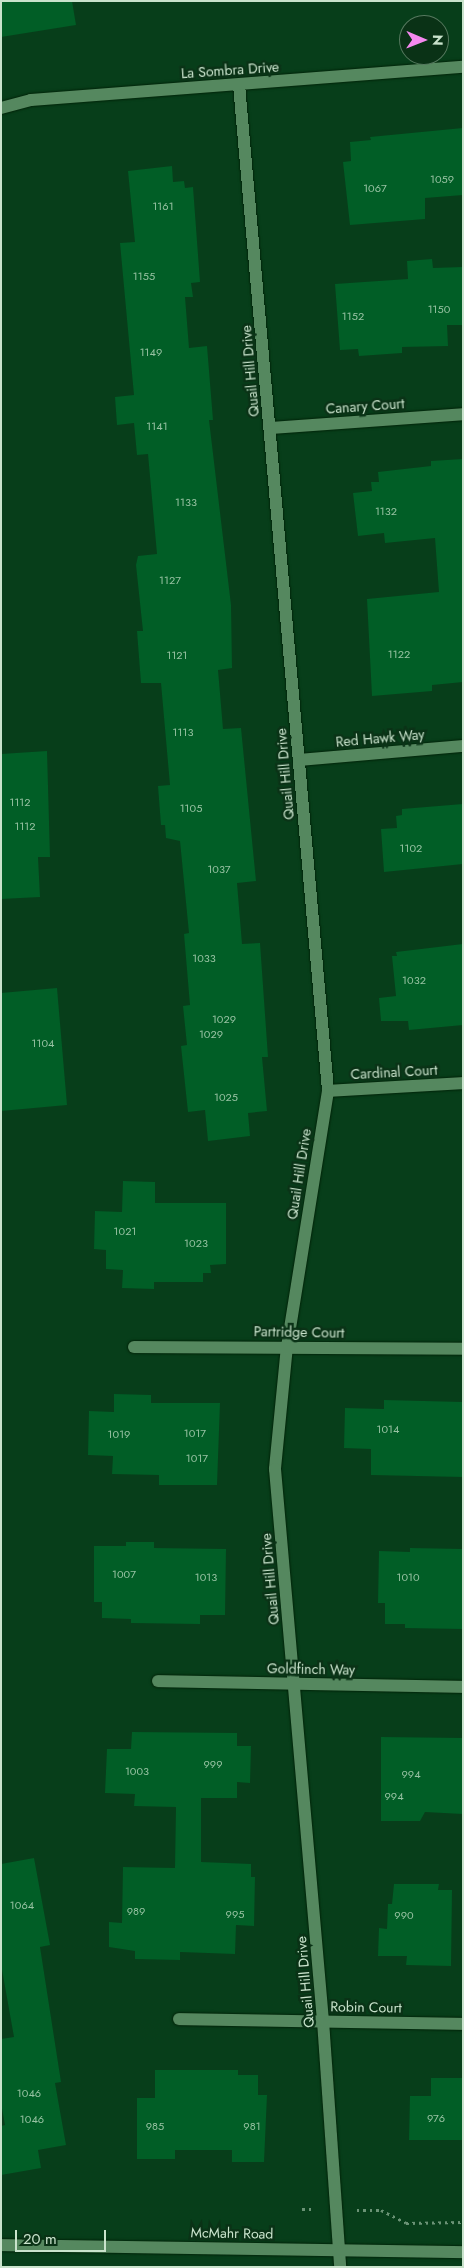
<!DOCTYPE html>
<style>
body{margin:0}
#map{position:relative;width:464px;height:2268px;overflow:hidden;background:#073e1a;font-family:Jost,sans-serif}
div>[style]{position:absolute}
.building>*{inset:0;background:#015e26}
.path>*{height:3px;margin-top:-1.5px;transform-origin:0;background:repeating-linear-gradient(90deg,#6a9275 0 2.5px,transparent 0 6.5px)}
.roads{filter:drop-shadow(0 0 1px #002308) drop-shadow(0 0 1px #002308)}
.minor>*{height:12px;margin:-6px;padding:0 6px;transform-origin:6px;border-radius:6px;background:#55885f}
.tertiary>*{height:12px;margin:-6px;padding:0 6px;transform-origin:6px;border-radius:6px;background:#55885f}
span{translate:-50% -50%;white-space:nowrap;text-align:center;line-height:1.15;-webkit-text-stroke:5px #0a3216;paint-order:stroke}
.number-label{font-size:11px;color:#97c2a2}
.number-label span{-webkit-text-stroke-width:0}
.street-label{font-size:14px;color:#c9e3cc}
.frame{position:absolute;inset:0;border:2px solid #c9e3cc;pointer-events:none}
.north{position:absolute;left:399px;top:15px;width:50px;height:50px;box-sizing:border-box;background:#0a3216;border:1px solid #56795f;border-radius:50%;rotate:91deg;font-size:14px;font-weight:700;line-height:20px;text-align:center;color:#c9e3cc}
.north::after{content:'';display:block;margin:auto;width:18px;height:22px;background:#f589ef;clip-path:polygon(50% 0,100% 100%,50% 72%,0 100%)}
.scale{position:absolute;left:15px;top:2230px;width:91px;height:22px;box-sizing:border-box;border:2px solid #c9e3cc;border-top:0;padding-left:6px;font-size:15px;line-height:18px;white-space:nowrap;color:#c9e3cc;-webkit-text-stroke:4px #0a3216;paint-order:stroke}
</style>
<div id="map">
<div class="building">
<div style="clip-path:polygon(1px 1px,72px 1px,76px 25px,1px 37px)"></div>
<div style="clip-path:polygon(463px 128px,463px 195px,425px 198px,425px 219px,350px 225px,343px 162px,351px 161px,350px 142px,371px 140px,370px 137px)"></div>
<div style="clip-path:polygon(172px 166px,173px 182px,184px 181px,185px 188px,193px 187px,200px 282px,191px 283px,193px 297px,185px 297px,189px 348px,207px 346px,213px 420px,209px 420px,231px 605px,232px 668px,218px 670px,223px 729px,241px 728px,256px 881px,237px 883px,242px 944px,260px 943px,268px 1057px,262px 1057px,267px 1111px,248px 1113px,250px 1136px,208px 1141px,205px 1110px,188px 1112px,181px 1046px,187px 1045px,183px 1006px,190px 1005px,184px 934px,189px 933px,180px 841px,166px 838px,165px 825px,161px 825px,158px 786px,170px 785px,161px 683px,141px 683px,137px 631px,143px 631px,136px 565px,138px 556px,157px 554px,148px 454px,137px 455px,134px 423px,117px 425px,115px 397px,134px 395px,120px 243px,135px 242px,128px 171px)"></div>
<div style="clip-path:polygon(432px 259px,433px 268px,463px 267px,463px 325px,447px 325px,448px 346px,402px 347px,402px 353px,359px 356px,358px 349px,340px 350px,335px 284px,408px 279px,407px 261px)"></div>
<div style="clip-path:polygon(463px 459px,463px 682px,432px 685px,432px 691px,372px 696px,367px 599px,439px 592px,435px 538px,385px 543px,384px 533px,358px 536px,353px 493px,372px 491px,371px 482px,379px 482px,378px 472px,431px 466px,431px 461px)"></div>
<div style="clip-path:polygon(47px 751px,50px 857px,38px 857px,40px 897px,1px 899px,1px 754px)"></div>
<div style="clip-path:polygon(463px 804px,463px 864px,384px 872px,381px 829px,397px 828px,396px 816px,402px 815px,402px 809px)"></div>
<div style="clip-path:polygon(463px 944px,463px 1025px,409px 1030px,408px 1021px,381px 1021px,379px 998px,396px 996px,392px 956px,397px 956px,396px 952px)"></div>
<div style="clip-path:polygon(57px 988px,67px 1105px,1px 1111px,1px 993px)"></div>
<div style="clip-path:polygon(123px 1181px,155px 1182px,155px 1203px,226px 1203px,226px 1264px,210px 1265px,211px 1273px,203px 1273px,203px 1282px,154px 1282px,154px 1289px,122px 1288px,123px 1270px,106px 1269px,106px 1250px,94px 1249px,95px 1211px,122px 1212px)"></div>
<div style="clip-path:polygon(114px 1394px,151px 1395px,151px 1403px,220px 1403px,217px 1485px,159px 1485px,159px 1475px,112px 1474px,113px 1456px,88px 1455px,89px 1411px,114px 1412px)"></div>
<div style="clip-path:polygon(384px 1400px,463px 1402px,463px 1477px,371px 1475px,371px 1449px,344px 1448px,345px 1408px,384px 1409px)"></div>
<div style="clip-path:polygon(126px 1542px,154px 1542px,154px 1548px,226px 1549px,225px 1615px,200px 1615px,200px 1624px,131px 1623px,131px 1619px,102px 1618px,102px 1602px,94px 1602px,94px 1546px,126px 1546px)"></div>
<div style="clip-path:polygon(410px 1548px,463px 1549px,463px 1629px,405px 1628px,405px 1624px,385px 1624px,385px 1603px,378px 1603px,379px 1551px,410px 1552px)"></div>
<div style="clip-path:polygon(132px 1732px,237px 1733px,237px 1746px,251px 1746px,250px 1783px,237px 1782px,237px 1798px,201px 1798px,201px 1862px,251px 1864px,251px 1877px,255px 1877px,254px 1926px,236px 1925px,235px 1954px,180px 1952px,180px 1960px,135px 1959px,135px 1951px,109px 1947px,109px 1922px,122px 1923px,123px 1867px,175px 1868px,176px 1807px,134px 1806px,135px 1794px,105px 1793px,107px 1749px,131px 1749px)"></div>
<div style="clip-path:polygon(381px 1737px,463px 1738px,463px 1814px,425px 1812px,420px 1821px,381px 1821px)"></div>
<div style="clip-path:polygon(34px 1858px,50px 1945px,40px 1947px,61px 2082px,55px 2083px,66px 2145px,38px 2150px,41px 2168px,1px 2175px,1px 2126px,5px 2125px,1px 2103px,1px 2039px,14px 2037px,1px 1964px,1px 1864px)"></div>
<div style="clip-path:polygon(394px 1884px,439px 1884px,438px 1890px,452px 1890px,451px 1966px,406px 1965px,407px 1956px,378px 1956px,379px 1928px,387px 1929px,388px 1904px,392px 1904px)"></div>
<div style="clip-path:polygon(155px 2070px,238px 2070px,238px 2075px,258px 2075px,258px 2095px,267px 2095px,264px 2162px,232px 2162px,232px 2150px,175px 2150px,175px 2159px,137px 2159px,137px 2098px,155px 2098px)"></div>
<div style="clip-path:polygon(431px 2078px,463px 2078px,463px 2140px,409px 2140px,410px 2096px,431px 2096px)"></div>
</div>
<div class="path">
<div style="left:302px;top:2209px;width:11px"></div>
<div style="left:357px;top:2210px;width:24px"></div>
<div style="left:381px;top:2210px;width:28px;rotate:27deg"></div>
<div style="left:406px;top:2223px;width:57px;rotate:-1deg"></div>
</div>
<div class="roads">
<div class="minor">
<div style="left:239px;top:85px;width:1010px;rotate:84.94deg"></div>
<div style="left:328px;top:1091px;width:258px;rotate:99.1deg"></div>
<div style="left:287px;top:1346px;width:124px;rotate:95.6deg"></div>
<div style="left:275px;top:1469px;width:554px;rotate:85.03deg"></div>
<div style="left:323px;top:2021px;width:247px;rotate:86deg"></div>
<div style="left:270px;top:428px;width:194px;rotate:-4.1deg"></div>
<div style="left:299px;top:760px;width:165px;rotate:-4.9deg"></div>
<div style="left:328px;top:1091px;width:135px;rotate:-3.4deg"></div>
<div style="left:134px;top:1347px;width:329px;rotate:0.3deg"></div>
<div style="left:158px;top:1681px;width:305px;rotate:1.1deg"></div>
<div style="left:179px;top:2019px;width:284px;rotate:1deg"></div>
<div style="left:1px;top:2245px;width:462px;rotate:0.9deg"></div>
</div>
<div class="tertiary">
<div style="left:1px;top:108px;width:31px;rotate:-15deg"></div>
<div style="left:31px;top:100px;width:433px;rotate:-4.4deg"></div>
</div>
</div>
<div class="number-label">
<span style="left:442px;top:179px">1059</span>
<span style="left:375px;top:188px">1067</span>
<span style="left:163px;top:206px">1161</span>
<span style="left:144px;top:276px">1155</span>
<span style="left:439px;top:309px">1150</span>
<span style="left:353px;top:316px">1152</span>
<span style="left:151px;top:352px">1149</span>
<span style="left:157px;top:426px">1141</span>
<span style="left:186px;top:502px">1133</span>
<span style="left:386px;top:511px">1132</span>
<span style="left:170px;top:580px">1127</span>
<span style="left:399px;top:654px">1122</span>
<span style="left:177px;top:655px">1121</span>
<span style="left:183px;top:732px">1113</span>
<span style="left:20px;top:802px">1112</span>
<span style="left:191px;top:808px">1105</span>
<span style="left:25px;top:826px">1112</span>
<span style="left:411px;top:848px">1102</span>
<span style="left:219px;top:869px">1037</span>
<span style="left:204px;top:958px">1033</span>
<span style="left:414px;top:980px">1032</span>
<span style="left:224px;top:1019px">1029</span>
<span style="left:211px;top:1034px">1029</span>
<span style="left:43px;top:1043px">1104</span>
<span style="left:226px;top:1097px">1025</span>
<span style="left:125px;top:1231px">1021</span>
<span style="left:196px;top:1243px">1023</span>
<span style="left:388px;top:1429px">1014</span>
<span style="left:195px;top:1433px">1017</span>
<span style="left:119px;top:1434px">1019</span>
<span style="left:197px;top:1458px">1017</span>
<span style="left:124px;top:1574px">1007</span>
<span style="left:206px;top:1577px">1013</span>
<span style="left:408px;top:1577px">1010</span>
<span style="left:213px;top:1764px">999</span>
<span style="left:137px;top:1771px">1003</span>
<span style="left:411px;top:1774px">994</span>
<span style="left:394px;top:1796px">994</span>
<span style="left:22px;top:1905px">1064</span>
<span style="left:136px;top:1911px">989</span>
<span style="left:235px;top:1914px">995</span>
<span style="left:404px;top:1915px">990</span>
<span style="left:29px;top:2093px">1046</span>
<span style="left:436px;top:2118px">976</span>
<span style="left:32px;top:2119px">1046</span>
<span style="left:155px;top:2126px">985</span>
<span style="left:252px;top:2126px">981</span>
</div>
<div class="street-label">
<span style="left:230px;top:70px;rotate:-4deg">La Sombra Drive</span>
<span style="left:250px;top:371px;rotate:-95deg">Quail Hill Drive</span>
<span style="left:365px;top:406px;rotate:-4deg">Canary Court</span>
<span style="left:380px;top:738px;rotate:-5deg">Red Hawk Way</span>
<span style="left:285px;top:774px;rotate:-95deg">Quail Hill Drive</span>
<span style="left:394px;top:1072px;rotate:-3deg">Cardinal Court</span>
<span style="left:299px;top:1174px;rotate:-81deg">Quail Hill Drive</span>
<span style="left:299px;top:1332px;rotate:1deg">Partridge Court</span>
<span style="left:270px;top:1579px;rotate:-95deg">Quail Hill Drive</span>
<span style="left:311px;top:1669px;rotate:1deg">Goldfinch Way</span>
<span style="left:305px;top:1982px;rotate:-95deg">Quail Hill Drive</span>
<span style="left:366px;top:2007px;rotate:1deg">Robin Court</span>
<span style="left:232px;top:2233px;rotate:1deg">McMahr Road</span>
</div>
<div class="frame"></div>
<div class="north">N</div>
<div class="scale">20 m</div>
</div>
